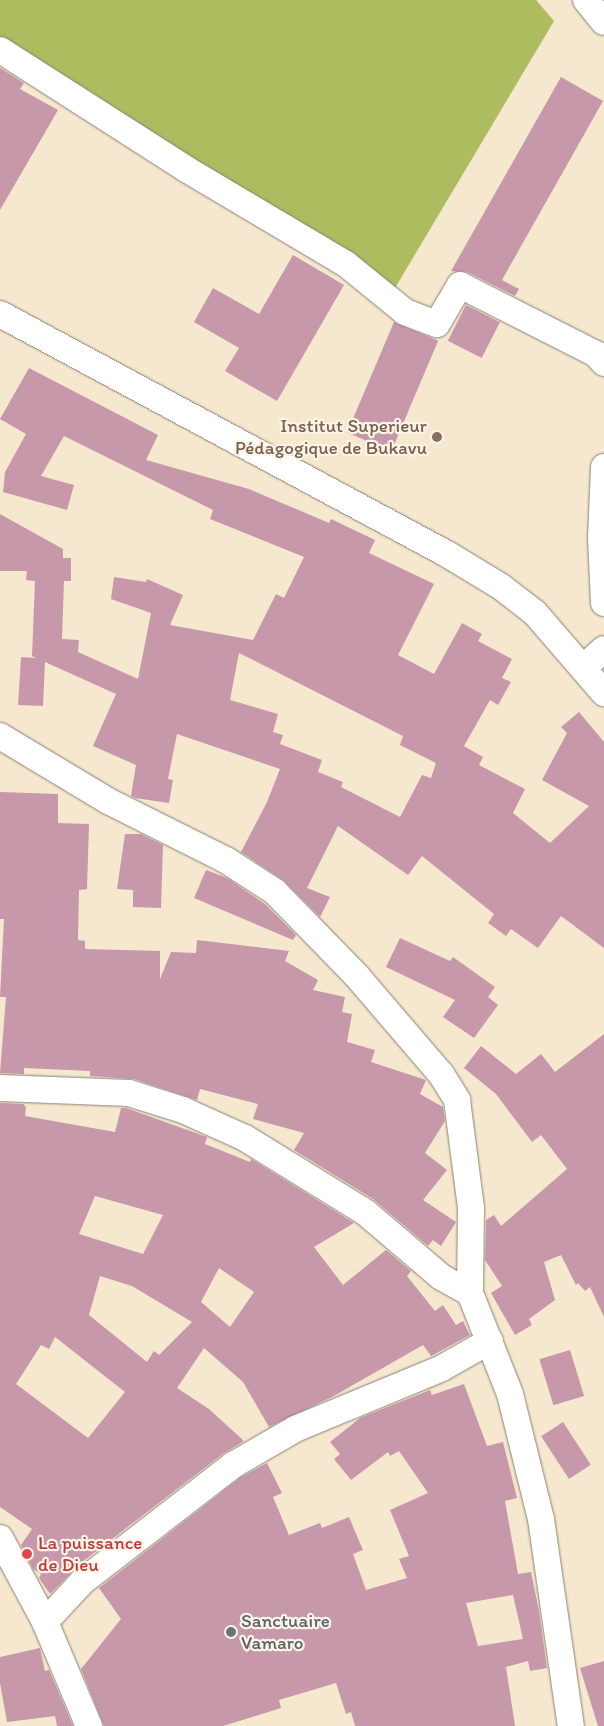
<!DOCTYPE html>
<meta charset="utf-8">
<style>
body{margin:0}
#map{position:relative;width:604px;height:1726px;overflow:hidden;background:#f6e7cf;font-family:Itim,sans-serif}
div>[style]{position:absolute}
.green>*{inset:0;background:#acbc5f}
.building>*{inset:0;background:#c798aa;transform-origin:0 0}
.roads{filter:drop-shadow(0 0 1px #898276) drop-shadow(0 0 1px #898276)}
.minor>*{height:26px;margin:-13px;padding:0 13px;transform-origin:13px;border-radius:13px;background:#fff}
.dots>*{width:14px;height:14px;translate:-50% -50%;box-sizing:border-box;border:2px solid #fcf5e5;border-radius:50%}
span{translate:-50% -50%;white-space:nowrap;text-align:center;line-height:1.15;-webkit-text-stroke:4.5px #fcf5e5;paint-order:stroke}
.education-label{font-size:19px;color:#785e54}
.right{translate:-100% -50%;text-align:right}
.health-label{font-size:19px;color:#be3a42}
.left{translate:0 -50%;text-align:left}
.worship-label{font-size:19px;color:#5b616d}
</style>
<div id="map">
<div class="green">
<div style="clip-path:polygon(0 0,536px 0,554px 21px,395px 288px,0 50px)"></div>
</div>
<div class="building">
<div style="clip-path:polygon(0 68px,24px 83px,20px 89px,58px 110px,0 210px)"></div>
<div style="clip-path:polygon(561px 77px,603px 101px,502px 280px,519px 289px,515px 296px,467px 272px,451px 271px)"></div>
<div style="clip-path:polygon(293px 255px,344px 285px,277px 401px,225px 371px,239px 348px,194px 322px,213px 288px,259px 314px)"></div>
<div style="left:466px;top:305px;width:38px;height:40px;rotate:27deg"></div>
<div style="left:394px;top:322px;width:48px;height:120px;rotate:23deg"></div>
<div style="clip-path:polygon(evenodd,29px 368px,158px 435px,146px 460px,249px 489px,329px 523px,331px 519px,375px 540px,369px 553px,434px 584px,398px 655px,434px 674px,462px 623px,482px 634px,478px 641px,512px 659px,502px 678px,511px 682px,498px 705px,490px 700px,464px 746px,483px 757px,479px 765px,525px 789px,513px 813px,550px 843px,589px 806px,542px 780px,567px 733px,561px 727px,579px 712px,604px 742px,604px 948px,561px 916px,538px 948px,511px 929px,506px 936px,488px 923px,494px 914px,422px 856px,408px 875px,338px 826px,307px 888px,330px 897px,320px 917px,283px 880px,241px 852px,267px 802px,280px 769px,177px 734px,168px 779px,173px 780px,169px 803px,135px 798px,131px 796px,136px 765px,93px 746px,116px 694px,45px 662px,43px 706px,18px 705px,21px 657px,36px 658px,32px 656px,35px 581px,26px 580px,27px 571px,0 571px,0 514px,63px 549px,63px 558px,71px 558px,71px 581px,64px 581px,62px 639px,79px 640px,78px 652px,138px 679px,151px 613px,111px 599px,114px 577px,146px 582px,147px 579px,183px 595px,170px 625px,253px 640px,276px 594px,284px 598px,304px 557px,210px 519px,213px 510px,64px 436px,41px 476px,74px 485px,67px 510px,3px 492px,5px 472px,26px 434px,0 419px,29px 368px,239px 653px,403px 736px,400px 745px,436px 763px,431px 778px,422px 775px,400px 817px,341px 787px,343px 782px,318px 772px,322px 760px,280px 744px,283px 735px,273px 732px,278px 714px,230px 700px,239px 653px)"></div>
<div style="clip-path:polygon(0 792px,58px 794px,58px 823px,89px 824px,87px 889px,79px 890px,78px 940px,85px 941px,85px 949px,160px 951px,160px 979px,171px 952px,196px 953px,197px 940px,289px 951px,285px 961px,318px 980px,313px 990px,345px 997px,342px 1012px,352px 1014px,347px 1042px,375px 1050px,371px 1062px,426px 1080px,420px 1094px,443px 1107px,445px 1121px,425px 1153px,447px 1170px,423px 1200px,456px 1222px,441px 1246px,433px 1240px,428px 1246px,373px 1199px,294px 1150px,304px 1133px,253px 1119px,258px 1104px,200px 1089px,197px 1100px,134px 1079px,90px 1076px,90px 1071px,24px 1068px,24px 1074px,0 1073px,6px 997px,0 997px,4px 919px,0 919px)"></div>
<div style="clip-path:polygon(125px 834px,141px 834px,163px 845px,161px 908px,133px 907px,133px 890px,117px 889px)"></div>
<div style="clip-path:polygon(206px 870px,227px 878px,265px 904px,296px 935px,293px 940px,194px 898px)"></div>
<div style="clip-path:polygon(400px 938px,450px 961px,453px 957px,495px 987px,488px 997px,498px 1005px,474px 1038px,443px 1017px,455px 1000px,386px 967px)"></div>
<div style="clip-path:polygon(604px 1034px,604px 1317px,590px 1287px,585px 1291px,578px 1283px,576px 1285px,561px 1255px,544px 1262px,555px 1300px,529px 1319px,532px 1325px,515px 1335px,491px 1293px,502px 1286px,485px 1260px,486px 1220px,494px 1215px,501px 1226px,567px 1169px,541px 1135px,532px 1142px,496px 1094px,464px 1068px,481px 1046px,516px 1074px,541px 1054px,555px 1072px)"></div>
<div style="clip-path:polygon(evenodd,0 1103px,23px 1104px,26px 1107px,25px 1116px,115px 1132px,121px 1108px,126px 1108px,207px 1137px,205px 1144px,250px 1162px,251px 1159px,354px 1223px,314px 1247px,343px 1285px,386px 1250px,411px 1271px,407px 1276px,435px 1311px,443px 1305px,456px 1325px,463px 1321px,470px 1335px,431px 1356px,423px 1345px,332px 1397px,269px 1427px,243px 1382px,204px 1348px,177px 1388px,209px 1409px,244px 1441px,224px 1453px,82px 1562px,50px 1594px,39px 1578px,41px 1574px,33px 1569px,21px 1545px,32px 1529px,0 1507px,0 1103px,95px 1196px,163px 1215px,143px 1254px,79px 1234px,95px 1196px,0 1103px,219px 1268px,254px 1292px,230px 1327px,201px 1302px,219px 1268px,0 1103px,100px 1276px,132px 1286px,192px 1322px,159px 1355px,154px 1351px,147px 1362px,89px 1315px,100px 1276px,0 1103px,55px 1337px,125px 1392px,88px 1438px,16px 1384px,41px 1345px,49px 1349px,55px 1337px)"></div>
<div style="left:570px;top:1350px;width:48px;height:32px;rotate:73deg"></div>
<div style="clip-path:polygon(evenodd,464px 1384px,487px 1446px,503px 1442px,517px 1498px,505px 1501px,518px 1574px,531px 1572px,539px 1611px,547px 1668px,530px 1671px,528px 1661px,506px 1667px,515px 1726px,355px 1726px,351px 1712px,346px 1714px,336px 1683px,279px 1700px,281px 1708px,223px 1726px,104px 1726px,81px 1669px,121px 1619px,99px 1588px,241px 1477px,267px 1463px,282px 1493px,273px 1497px,289px 1535px,320px 1523px,322px 1528px,349px 1517px,363px 1550px,353px 1554px,366px 1590px,407px 1578px,399px 1559px,409px 1556px,390px 1510px,428px 1493px,399px 1451px,390px 1456px,388px 1452px,351px 1480px,334px 1459px,340px 1454px,330px 1442px,360px 1418px,430px 1390px,432px 1395px,464px 1384px,513px 1595px,523px 1639px,478px 1646px,466px 1603px,513px 1595px)"></div>
<div style="left:563px;top:1422px;width:51px;height:26px;rotate:57deg"></div>
<div style="clip-path:polygon(40px 1648px,45px 1671px,49px 1670px,73px 1726px,57px 1726px,55px 1716px,7px 1722px,0 1683px,0 1657px)"></div>
<div style="clip-path:polygon(604px 1661px,604px 1726px,598px 1726px,580px 1668px)"></div>
</div>
<div class="roads">
<div class="minor">
<div style="left:586px;top:0;width:28px;rotate:51deg"></div>
<div style="left:0;top:50px;width:221px;rotate:32.6deg"></div>
<div style="left:186px;top:169px;width:186px;rotate:30.7deg"></div>
<div style="left:346px;top:264px;width:76px;rotate:39.1deg"></div>
<div style="left:405px;top:312px;width:34px;rotate:21deg"></div>
<div style="left:437px;top:324px;width:45px;rotate:-59.5deg"></div>
<div style="left:460px;top:285px;width:153px;rotate:26.9deg"></div>
<div style="left:596px;top:354px;width:12px;rotate:48deg"></div>
<div style="left:0;top:314px;width:507px;rotate:28.23deg"></div>
<div style="left:447px;top:554px;width:62px;rotate:31.1deg"></div>
<div style="left:500px;top:586px;width:44px;rotate:37.6deg"></div>
<div style="left:535px;top:613px;width:106px;rotate:49.2deg"></div>
<div style="left:604px;top:467px;width:71px;rotate:92.4deg"></div>
<div style="left:601px;top:538px;width:65px;rotate:87.4deg"></div>
<div style="left:583px;top:668px;width:28px;rotate:-42deg"></div>
<div style="left:0;top:736px;width:126px;rotate:31deg"></div>
<div style="left:108px;top:801px;width:132px;rotate:26.6deg"></div>
<div style="left:226px;top:860px;width:59px;rotate:33.1deg"></div>
<div style="left:275px;top:892px;width:116px;rotate:45.7deg"></div>
<div style="left:356px;top:975px;width:130px;rotate:49.4deg"></div>
<div style="left:441px;top:1074px;width:31px;rotate:58deg"></div>
<div style="left:457px;top:1100px;width:109px;rotate:82.6deg"></div>
<div style="left:471px;top:1208px;width:85px;rotate:90.7deg"></div>
<div style="left:470px;top:1293px;width:109px;rotate:68.4deg"></div>
<div style="left:510px;top:1394px;width:129px;rotate:76.1deg"></div>
<div style="left:541px;top:1519px;width:209px;rotate:81.8deg"></div>
<div style="left:0;top:1088px;width:129px;rotate:2.2deg"></div>
<div style="left:129px;top:1093px;width:57px;rotate:17.5deg"></div>
<div style="left:183px;top:1110px;width:68px;rotate:24.3deg"></div>
<div style="left:245px;top:1138px;width:141px;rotate:31.7deg"></div>
<div style="left:365px;top:1212px;width:100px;rotate:40.5deg"></div>
<div style="left:441px;top:1277px;width:33px;rotate:29deg"></div>
<div style="left:0;top:1538px;width:95px;rotate:61.8deg"></div>
<div style="left:45px;top:1622px;width:113px;rotate:67.1deg"></div>
<div style="left:45px;top:1622px;width:56px;rotate:-47.2deg"></div>
<div style="left:83px;top:1581px;width:190px;rotate:-37.7deg"></div>
<div style="left:233px;top:1465px;width:72px;rotate:-30.1deg"></div>
<div style="left:295px;top:1429px;width:159px;rotate:-22.5deg"></div>
<div style="left:442px;top:1368px;width:55px;rotate:-29.4deg"></div>
</div>
</div>
<div class="dots">
<div style="left:437px;top:437px;background:#8d6e63"></div>
<div style="left:27px;top:1554px;background:#e0444e"></div>
<div style="left:231px;top:1632px;background:#6b7280"></div>
</div>
<div class="education-label">
<span class="right" style="left:427px;top:437px">Institut Superieur<br>Pédagogique de Bukavu</span>
</div>
<div class="health-label">
<span class="left" style="left:38px;top:1554px">La puissance<br>de Dieu</span>
</div>
<div class="worship-label">
<span class="left" style="left:241px;top:1632px">Sanctuaire<br>Vamaro</span>
</div>
</div>
